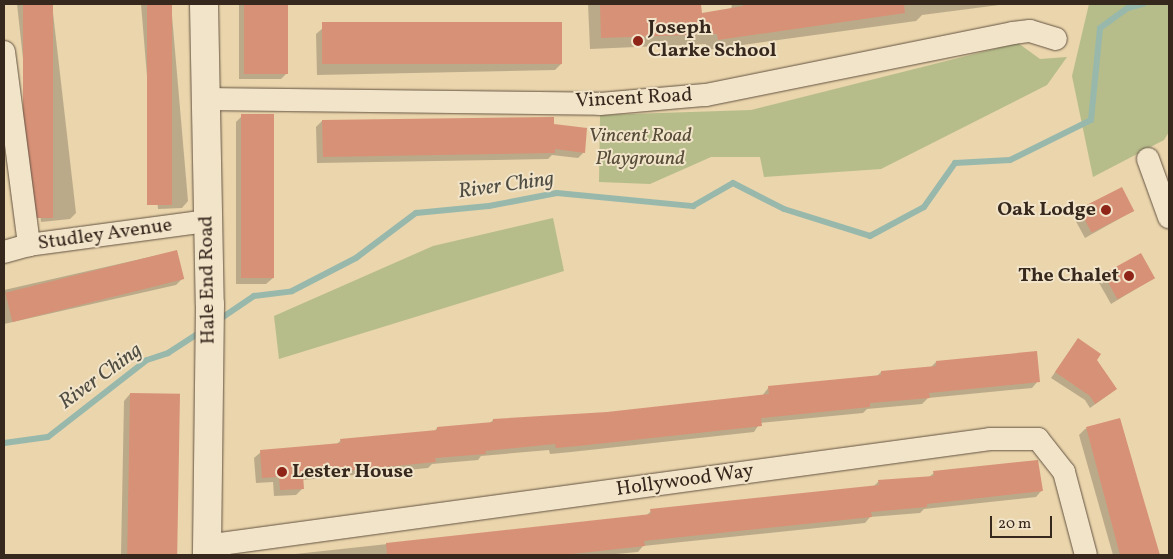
<!DOCTYPE html>
<style>
body{margin:0}
#map{position:relative;width:1173px;height:559px;overflow:hidden;background:#ead5ac;font-family:Vollkorn,serif}
div>[style]{position:absolute}
.green>*{inset:0;background:#b6bd8a}
.shadow>*{inset:0;background:#0003}
.stream>*{height:6px;margin:-3px;padding:0 3px;transform-origin:3px;border-radius:3px;background:#98b8ac}
.building>*{inset:0;background:#d79177;transform-origin:0 0}
.roads{filter:drop-shadow(0 0 1px #645342) drop-shadow(0 0 1px #645342)}
.minor>*{height:22px;margin:-11px;padding:0 11px;transform-origin:11px;border-radius:11px;background:#f1e4c9}
.tertiary>*{height:28px;margin:-14px;padding:0 14px;transform-origin:14px;border-radius:14px;background:#f1e4c9}
.dots>*{width:14px;height:14px;translate:-50% -50%;box-sizing:border-box;border:2px solid #f1e4c9;border-radius:50%}
span{translate:-50% -50%;white-space:nowrap;text-align:center;line-height:1.15;-webkit-text-stroke:4px #f1e4c9;paint-order:stroke}
.poi-label{font-size:20px;color:#37281e;font-weight:700}
.left{translate:0 -50%;text-align:left}
.right{translate:-100% -50%;text-align:right}
.street-label{font-size:20px;color:#37281e}
.park-label{font-size:20px;color:#574d39;font-style:italic}
.water-label{font-size:21px;color:#4f4c42;font-style:italic}
.frame{position:absolute;inset:0;border:5px solid #37281e;pointer-events:none}
.scale{position:absolute;left:990px;top:516px;width:62px;height:22px;box-sizing:border-box;border:2px solid #37281e;border-top:0;padding-left:6px;font-size:15px;line-height:18px;white-space:nowrap;color:#37281e;-webkit-text-stroke:4px #f1e4c9;paint-order:stroke}
</style>
<div id="map">
<div class="green">
<div style="clip-path:polygon(1089px 4px,1169px 4px,1169px 132px,1164px 140px,1093px 177px,1072px 76px)"></div>
<div style="clip-path:polygon(1018px 43px,1040px 59px,1067px 57px,1047px 85px,881px 169px,764px 177px,760px 157px,711px 157px,650px 184px,599px 182px,600px 115px,751px 110px)"></div>
<div style="clip-path:polygon(553px 218px,564px 271px,279px 359px,274px 316px,433px 246px)"></div>
</div>
<div class="shadow">
<div style="clip-path:polygon(17px 4px,52px 4px,76px 213px,70px 219px,41px 222px)"></div>
<div style="clip-path:polygon(141px 4px,171px 4px,188px 201px,182px 208px,158px 209px)"></div>
<div style="clip-path:polygon(239px 4px,286px 4px,287px 73px,281px 79px,239px 79px)"></div>
<div style="clip-path:polygon(588px 4px,700px 4px,701px 14px,731px 10px,732px 4px,1007px 4px,922px 15px,916px 21px,707px 50px,706px 44px,590px 49px)"></div>
<div style="clip-path:polygon(323px 28px,561px 64px,555px 70px,317px 75px,316px 34px)"></div>
<div style="clip-path:polygon(242px 116px,273px 278px,266px 284px,236px 284px,236px 122px)"></div>
<div style="clip-path:polygon(322px 121px,553px 125px,584px 152px,578px 158px,552px 155px,548px 159px,317px 163px,316px 127px)"></div>
<div style="clip-path:polygon(1079px 210px,1133px 211px,1085px 238px,1073px 216px)"></div>
<div style="clip-path:polygon(176px 251px,182px 279px,176px 285px,4px 324px,4px 290px)"></div>
<div style="clip-path:polygon(1104px 275px,1154px 278px,1111px 304px,1098px 281px)"></div>
<div style="clip-path:polygon(1078px 339px,1095px 360px,1111px 393px,1090px 408px,1085px 400px,1051px 378px)"></div>
<div style="clip-path:polygon(936px 362px,1038px 381px,1032px 388px,928px 398px,922px 404px,867px 409px,863px 413px,760px 423px,754px 432px,571px 452px,550px 454px,549px 450px,481px 456px,478px 460px,432px 464px,428px 468px,302px 480px,303px 488px,296px 495px,274px 496px,273px 482px,256px 483px,254px 458px,261px 452px,336px 445px,341px 440px,434px 432px,437px 428px,490px 423px,493px 420px,607px 413px,762px 396px,769px 387px,877px 376px,881px 372px,931px 367px)"></div>
<div style="clip-path:polygon(130px 394px,178px 396px,175px 555px,121px 555px,124px 401px)"></div>
<div style="clip-path:polygon(1120px 419px,1158px 555px,1113px 555px,1079px 435px,1085px 429px)"></div>
<div style="clip-path:polygon(934px 473px,1042px 490px,1036px 497px,924px 509px,920px 513px,870px 517px,865px 523px,643px 546px,638px 552px,605px 555px,286px 555px,646px 516px,651px 511px,873px 487px,879px 481px,929px 477px)"></div>
</div>
<div class="stream">
<div style="left:217px;top:321px;width:45px;rotate:-34deg"></div>
<div style="left:254px;top:296px;width:38px;rotate:-7deg"></div>
<div style="left:292px;top:291px;width:72px;rotate:-27.3deg"></div>
<div style="left:356px;top:258px;width:75px;rotate:-36.9deg"></div>
<div style="left:416px;top:213px;width:73px;rotate:-5.5deg"></div>
<div style="left:489px;top:206px;width:69px;rotate:-10.8deg"></div>
<div style="left:557px;top:193px;width:137px;rotate:5.5deg"></div>
<div style="left:693px;top:206px;width:46px;rotate:-29.9deg"></div>
<div style="left:733px;top:183px;width:57px;rotate:27deg"></div>
<div style="left:784px;top:209px;width:90px;rotate:17.4deg"></div>
<div style="left:870px;top:236px;width:61px;rotate:-28.2deg"></div>
<div style="left:924px;top:207px;width:54px;rotate:-54.8deg"></div>
<div style="left:955px;top:163px;width:55px;rotate:-3.1deg"></div>
<div style="left:1010px;top:160px;width:90px;rotate:-26.3deg"></div>
<div style="left:1091px;top:120px;width:92px;rotate:-84.4deg"></div>
<div style="left:1100px;top:28px;width:34px;rotate:-36deg"></div>
<div style="left:1128px;top:8px;width:16px;rotate:-15deg"></div>
<div style="left:4px;top:443px;width:44px;rotate:-7.8deg"></div>
<div style="left:48px;top:437px;width:125px;rotate:-37.9deg"></div>
<div style="left:147px;top:360px;width:22px;rotate:-18deg"></div>
<div style="left:168px;top:353px;width:40px;rotate:-32.9deg"></div>
</div>
<div class="building">
<div style="left:23px;top:4px;width:30px;height:214px"></div>
<div style="left:147px;top:4px;width:25px;height:201px"></div>
<div style="left:244px;top:4px;width:44px;height:70px"></div>
<div style="clip-path:polygon(600px 4px,701px 4px,702px 13px,743px 6px,743px 4px,904px 4px,905px 13px,718px 40px,717px 34px,601px 38px)"></div>
<div style="left:562px;top:22px;width:42px;height:240px;rotate:90deg"></div>
<div style="left:241px;top:114px;width:33px;height:164px"></div>
<div style="clip-path:polygon(554px 117px,554px 124px,587px 128px,585px 153px,555px 149px,555px 153px,323px 157px,322px 120px)"></div>
<div style="left:1122px;top:187px;width:27px;height:48px;rotate:63deg"></div>
<div style="left:177px;top:250px;width:30px;height:177px;rotate:76deg"></div>
<div style="left:1141px;top:253px;width:29px;height:43px;rotate:61deg"></div>
<div style="clip-path:polygon(1078px 338px,1101px 354px,1097px 360px,1117px 389px,1095px 404px,1090px 396px,1055px 372px)"></div>
<div style="clip-path:polygon(1037px 351px,1040px 382px,929px 393px,930px 398px,870px 403px,870px 407px,761px 418px,762px 426px,578px 446px,556px 448px,555px 444px,485px 451px,486px 454px,435px 458px,436px 462px,303px 475px,304px 489px,280px 490px,279px 477px,262px 478px,260px 450px,341px 443px,340px 439px,437px 430px,437px 427px,493px 422px,493px 419px,607px 412px,769px 394px,768px 386px,881px 375px,881px 371px,936px 366px,936px 361px)"></div>
<div style="left:130px;top:393px;width:50px;height:162px;rotate:1deg"></div>
<div style="clip-path:polygon(1120px 418px,1142px 494px,1160px 555px,1120px 555px,1086px 427px)"></div>
<div style="clip-path:polygon(1038px 460px,1043px 491px,927px 504px,927px 507px,871px 512px,872px 517px,644px 541px,645px 546px,563px 555px,387px 555px,386px 543px,651px 514px,650px 509px,879px 485px,878px 480px,934px 476px,933px 471px)"></div>
</div>
<div class="roads">
<div class="minor">
<div style="left:4px;top:52px;width:195px;rotate:82.6deg"></div>
<div style="left:204px;top:99px;width:396px;rotate:0.7deg"></div>
<div style="left:600px;top:104px;width:106px;rotate:-4.9deg"></div>
<div style="left:706px;top:95px;width:313px;rotate:-11.4deg"></div>
<div style="left:1013px;top:33px;width:17px;rotate:-7deg"></div>
<div style="left:1030px;top:31px;width:27px;rotate:17deg"></div>
<div style="left:1148px;top:159px;width:62px;rotate:70.1deg"></div>
<div style="left:4px;top:252px;width:26px;rotate:-16deg"></div>
<div style="left:29px;top:245px;width:179px;rotate:-7.7deg"></div>
<div style="left:206px;top:546px;width:791px;rotate:-7.77deg"></div>
<div style="left:990px;top:439px;width:48px"></div>
<div style="left:1038px;top:439px;width:42px;rotate:51.8deg"></div>
<div style="left:1064px;top:472px;width:86px;rotate:75.2deg"></div>
</div>
<div class="tertiary">
<div style="left:204px;top:4px;width:300px;rotate:88.9deg"></div>
<div style="left:210px;top:304px;width:251px;rotate:90.7deg"></div>
</div>
</div>
<div class="dots">
<div style="left:638px;top:41px;background:#8f2418"></div>
<div style="left:1106px;top:210px;background:#8f2418"></div>
<div style="left:1129px;top:276px;background:#8f2418"></div>
<div style="left:282px;top:472px;background:#8f2418"></div>
</div>
<div class="poi-label">
<span class="left" style="left:648px;top:40px">Joseph<br>Clarke School</span>
<span class="right" style="left:1096px;top:210px">Oak Lodge</span>
<span class="right" style="left:1119px;top:276px">The Chalet</span>
<span class="left" style="left:292px;top:472px">Lester House</span>
</div>
<div class="street-label">
<span style="left:634px;top:99px;rotate:-3deg">Vincent Road</span>
<span style="left:105px;top:235px;rotate:-8deg">Studley Avenue</span>
<span style="left:208px;top:280px;rotate:-91deg">Hale End Road</span>
<span style="left:685px;top:481px;rotate:-8deg">Hollywood Way</span>
</div>
<div class="park-label">
<span style="left:640px;top:148px">Vincent Road<br>Playground</span>
</div>
<div class="water-label">
<span style="left:506px;top:186px;rotate:-8deg">River Ching</span>
<span style="left:101px;top:377px;rotate:-36deg">River Ching</span>
</div>
<div class="frame"></div>
<div class="scale">20 m</div>
</div>
